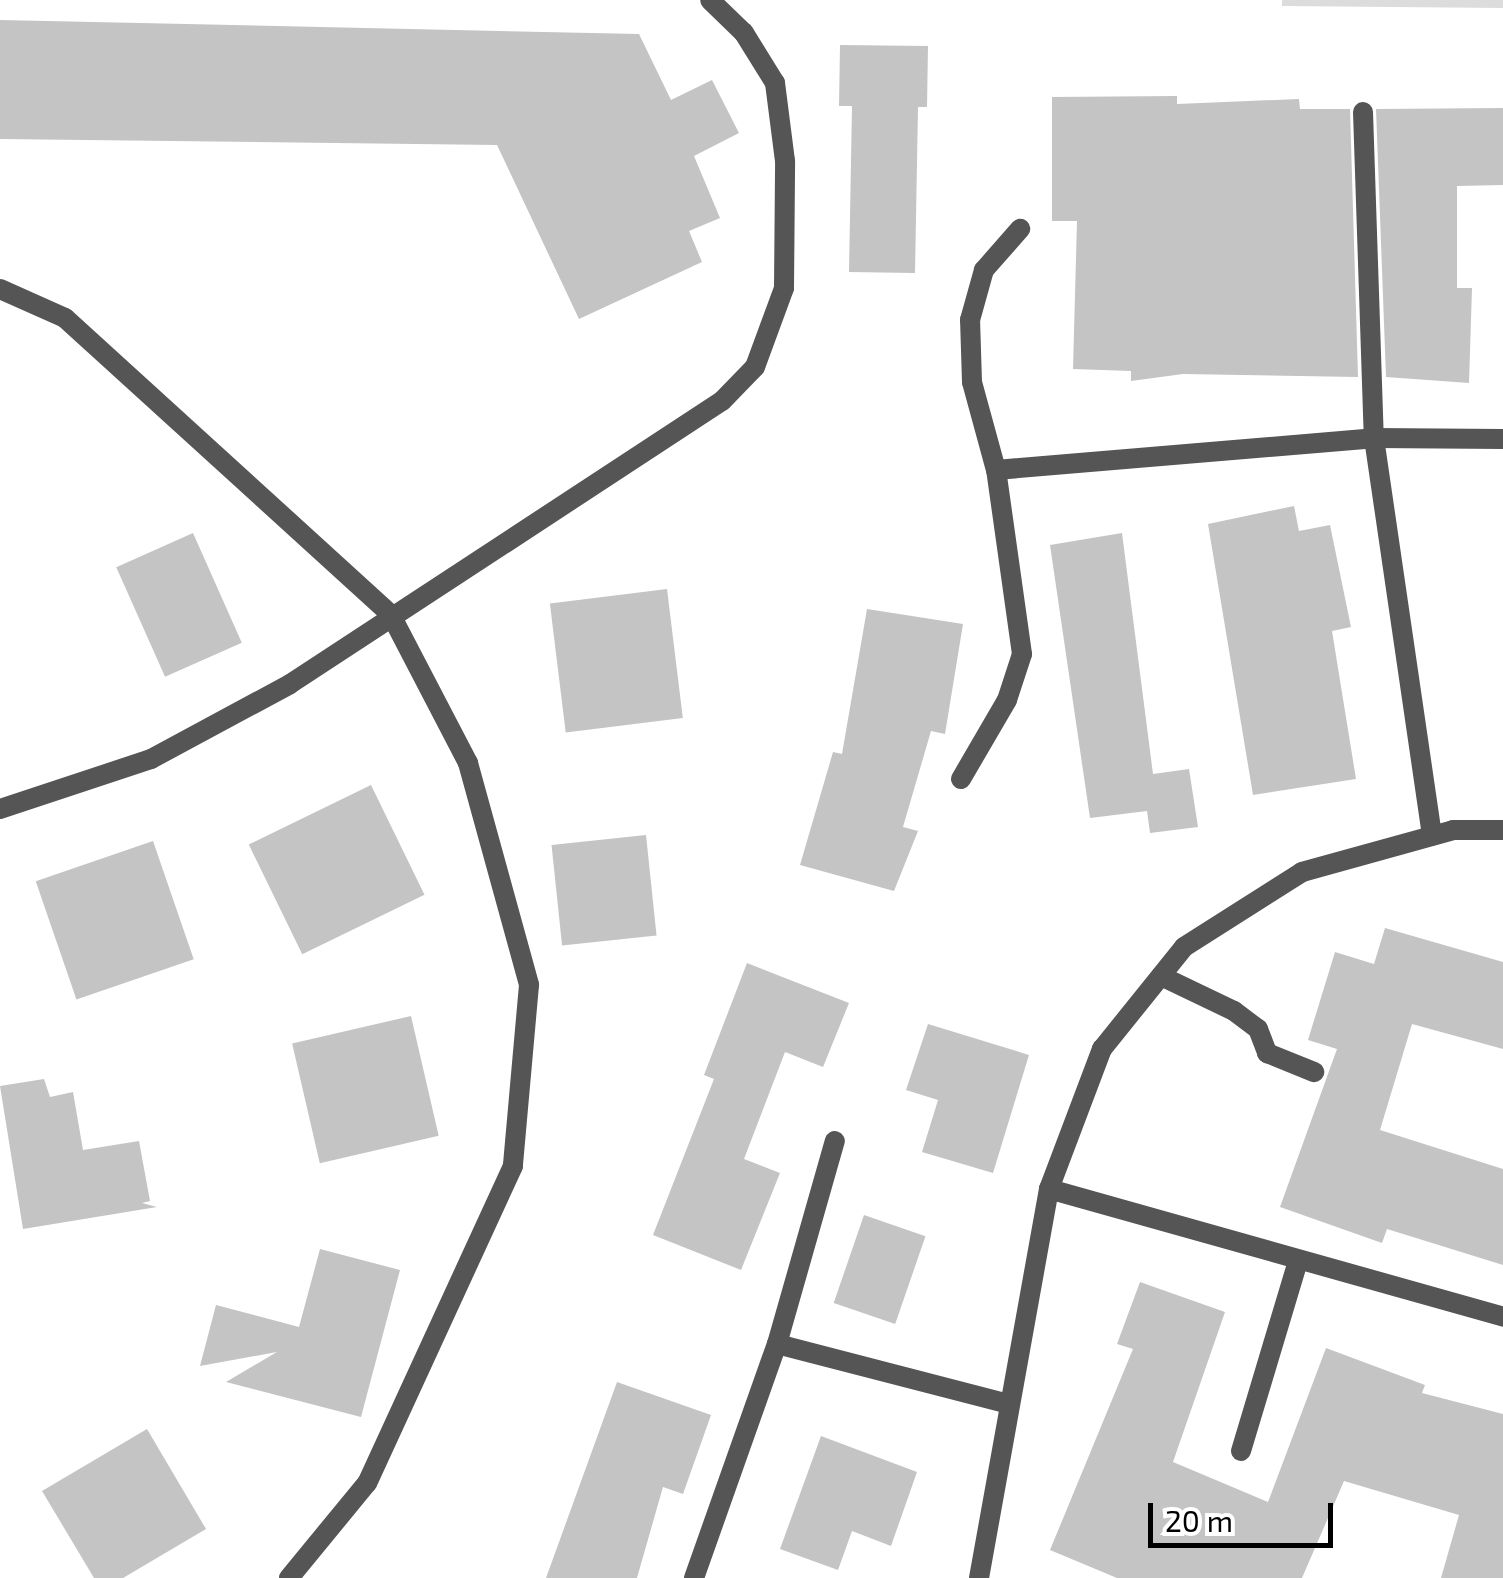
<!DOCTYPE html>
<style>
body{margin:0}
#map{position:relative;width:1503px;height:1578px;overflow:hidden;background:#fff;font-family:"Exo 2",sans-serif}
div>[style]{position:absolute}
.green>*{inset:0;background:#dcdcdc}
.building>*{inset:0;background:#c4c4c4;transform-origin:0 0}
.lane>*{height:20px;margin:-10px;padding:0 10px;transform-origin:10px;border-radius:10px;background:#555}
span{translate:-50% -50%;white-space:nowrap;text-align:center;line-height:1.15;-webkit-text-stroke:8px #fff;paint-order:stroke}
.scale{position:absolute;left:1148px;top:1503px;width:185px;height:45px;box-sizing:border-box;border:5px solid #000;border-top:0;padding-left:12px;font-size:30px;line-height:35px;white-space:nowrap;color:#000;-webkit-text-stroke:8px #fff;paint-order:stroke}
</style>
<div id="map">
<div class="green">
<div style="clip-path:polygon(1282px 0,1503px 0,1503px 8px,1282px 6px)"></div>
</div>
<div class="building">
<div style="clip-path:polygon(0 20px,639px 34px,671px 100px,712px 80px,739px 133px,694px 156px,720px 218px,689px 231px,702px 262px,579px 319px,497px 145px,0 139px)"></div>
<div style="clip-path:polygon(840px 45px,928px 46px,927px 107px,918px 107px,915px 273px,849px 272px,852px 106px,839px 106px)"></div>
<div style="clip-path:polygon(1177px 96px,1177px 104px,1299px 99px,1300px 109px,1350px 109px,1358px 377px,1183px 374px,1131px 381px,1131px 371px,1073px 369px,1077px 221px,1052px 221px,1052px 97px)"></div>
<div style="clip-path:polygon(1503px 108px,1503px 185px,1457px 186px,1457px 288px,1472px 288px,1469px 383px,1386px 377px,1376px 109px)"></div>
<div style="clip-path:polygon(1294px 506px,1299px 531px,1330px 525px,1351px 627px,1332px 631px,1356px 779px,1253px 795px,1208px 524px)"></div>
<div style="left:193px;top:533px;width:120px;height:84px;rotate:66deg"></div>
<div style="clip-path:polygon(1122px 533px,1153px 774px,1189px 769px,1198px 827px,1150px 833px,1147px 811px,1090px 818px,1050px 545px)"></div>
<div style="left:667px;top:589px;width:130px;height:118px;rotate:83deg"></div>
<div style="clip-path:polygon(867px 609px,963px 624px,945px 734px,931px 731px,903px 827px,918px 831px,894px 891px,800px 865px,833px 752px,842px 754px)"></div>
<div style="left:371px;top:785px;width:122px;height:136px;rotate:64deg"></div>
<div style="left:646px;top:835px;width:101px;height:95px;rotate:84deg"></div>
<div style="left:153px;top:841px;width:125px;height:124px;rotate:71deg"></div>
<div style="clip-path:polygon(1385px 928px,1503px 962px,1503px 1049px,1412px 1024px,1380px 1130px,1503px 1169px,1503px 1265px,1387px 1229px,1382px 1243px,1280px 1207px,1337px 1049px,1308px 1040px,1335px 952px,1374px 964px)"></div>
<div style="clip-path:polygon(747px 963px,849px 1003px,823px 1067px,785px 1052px,744px 1159px,780px 1173px,741px 1270px,653px 1235px,714px 1079px,704px 1075px)"></div>
<div style="left:411px;top:1016px;width:123px;height:122px;rotate:77deg"></div>
<div style="clip-path:polygon(928px 1024px,1029px 1055px,993px 1173px,922px 1152px,938px 1100px,906px 1090px)"></div>
<div style="clip-path:polygon(44px 1079px,50px 1097px,73px 1092px,83px 1150px,139px 1141px,150px 1201px,142px 1203px,157px 1207px,23px 1229px,0 1086px)"></div>
<div style="left:864px;top:1215px;width:65px;height:93px;rotate:19deg"></div>
<div style="clip-path:polygon(320px 1249px,400px 1270px,361px 1417px,226px 1382px,277px 1352px,200px 1366px,216px 1305px,299px 1327px)"></div>
<div style="clip-path:polygon(1140px 1282px,1225px 1312px,1173px 1462px,1268px 1502px,1326px 1348px,1425px 1385px,1422px 1393px,1503px 1414px,1503px 1578px,1441px 1578px,1459px 1515px,1344px 1481px,1302px 1578px,1117px 1578px,1050px 1550px,1133px 1349px,1117px 1344px)"></div>
<div style="clip-path:polygon(617px 1382px,711px 1415px,683px 1494px,663px 1487px,637px 1578px,546px 1578px)"></div>
<div style="clip-path:polygon(147px 1429px,206px 1529px,123px 1578px,94px 1578px,42px 1491px)"></div>
<div style="clip-path:polygon(821px 1436px,917px 1472px,891px 1546px,852px 1531px,838px 1570px,780px 1549px)"></div>
</div>
<div class="lane">
<div style="left:1363px;top:112px;width:326px;rotate:88.1deg"></div>
<div style="left:1374px;top:438px;width:402px;rotate:81.7deg"></div>
<div style="left:0;top:289px;width:71px;rotate:24deg"></div>
<div style="left:65px;top:318px;width:441px;rotate:42.3deg"></div>
<div style="left:391px;top:615px;width:167px;rotate:62.5deg"></div>
<div style="left:468px;top:763px;width:230px;rotate:74.6deg"></div>
<div style="left:529px;top:985px;width:182px;rotate:95.1deg"></div>
<div style="left:513px;top:1166px;width:349px;rotate:114.7deg"></div>
<div style="left:367px;top:1483px;width:123px;rotate:129.4deg"></div>
<div style="left:996px;top:470px;width:379px;rotate:-4.8deg"></div>
<div style="left:1374px;top:438px;width:129px;rotate:0.4deg"></div>
<div style="left:961px;top:779px;width:91px;rotate:-59.8deg"></div>
<div style="left:1007px;top:700px;width:48px;rotate:-71.9deg"></div>
<div style="left:1022px;top:654px;width:186px;rotate:-98deg"></div>
<div style="left:996px;top:470px;width:91px;rotate:-105.3deg"></div>
<div style="left:972px;top:382px;width:62px;rotate:-91.8deg"></div>
<div style="left:970px;top:320px;width:52px;rotate:-74.4deg"></div>
<div style="left:984px;top:270px;width:55px;rotate:-48.7deg"></div>
<div style="left:0;top:809px;width:159px;rotate:-18.3deg"></div>
<div style="left:151px;top:759px;width:158px;rotate:-28.3deg"></div>
<div style="left:290px;top:684px;width:516px;rotate:-33.23deg"></div>
<div style="left:722px;top:401px;width:47px;rotate:-45.9deg"></div>
<div style="left:755px;top:367px;width:84px;rotate:-69.8deg"></div>
<div style="left:784px;top:288px;width:127px;rotate:-89.5deg"></div>
<div style="left:785px;top:161px;width:79px;rotate:-97.3deg"></div>
<div style="left:775px;top:83px;width:59px;rotate:-121.8deg"></div>
<div style="left:744px;top:33px;width:47px;rotate:-135.9deg"></div>
<div style="left:1161px;top:976px;width:81px;rotate:25.6deg"></div>
<div style="left:1234px;top:1011px;width:30px;rotate:37deg"></div>
<div style="left:1258px;top:1029px;width:26px;rotate:69deg"></div>
<div style="left:1267px;top:1053px;width:51px;rotate:22deg"></div>
<div style="left:1049px;top:1189px;width:472px;rotate:15.7deg"></div>
<div style="left:777px;top:1344px;width:236px;rotate:14.5deg"></div>
<div style="left:1241px;top:1451px;width:198px;rotate:-73.3deg"></div>
<div style="left:694px;top:1578px;width:248px;rotate:-70.5deg"></div>
<div style="left:777px;top:1344px;width:211px;rotate:-74.1deg"></div>
<div style="left:979px;top:1578px;width:395px;rotate:-79.8deg"></div>
<div style="left:1049px;top:1189px;width:150px;rotate:-69.3deg"></div>
<div style="left:1102px;top:1049px;width:131px;rotate:-51.2deg"></div>
<div style="left:1184px;top:947px;width:140px;rotate:-32.4deg"></div>
<div style="left:1302px;top:872px;width:157px;rotate:-15.5deg"></div>
<div style="left:1453px;top:830px;width:50px"></div>
</div>
<div class="scale">20 m</div>
</div>
